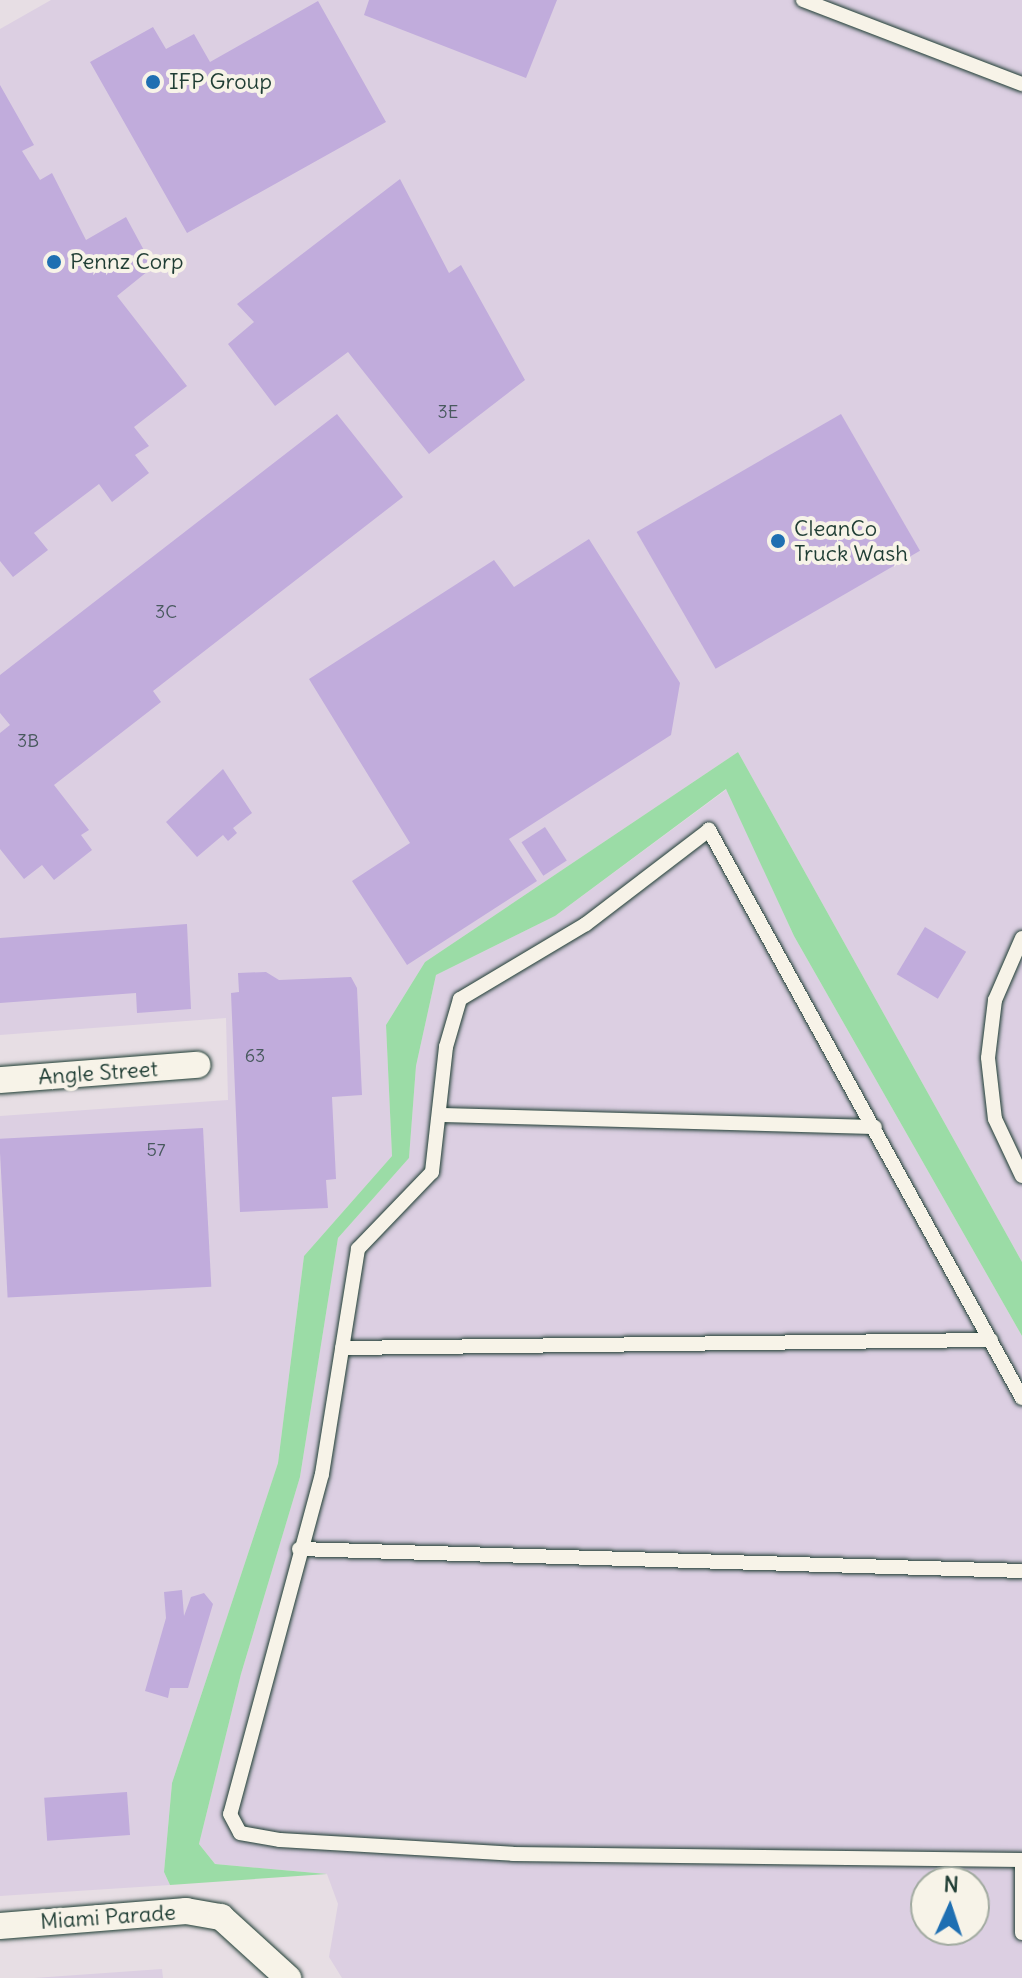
<!DOCTYPE html>
<style>
body{margin:0}
#map{position:relative;width:1022px;height:1978px;overflow:hidden;background:#e7dee4;font-family:Delius,sans-serif}
div>[style]{position:absolute}
.built>*{inset:0;background:#dccfe2}
.green>*{inset:0;background:#9bdca6}
.building>*{inset:0;background:#c1acdc;transform-origin:0 0}
.roads{filter:drop-shadow(0 0 2px #1f3d34) drop-shadow(0 0 2px #1f3d34)}
.lane>*{height:14px;margin:-7px;padding:0 7px;transform-origin:7px;border-radius:7px;background:#f7f3e8}
.street>*{height:26px;margin:-13px;padding:0 13px;transform-origin:13px;border-radius:13px;background:#f7f3e8}
.dots>*{width:22px;height:22px;translate:-50% -50%;box-sizing:border-box;border:4px solid #f7f3e8;border-radius:50%}
span{translate:-50% -50%;white-space:nowrap;text-align:center;line-height:1.15;-webkit-text-stroke:8px #f7f3e8;paint-order:stroke}
.number-label{font-size:18px;color:#48595e}
.number-label span{-webkit-text-stroke-width:0}
.poi-label{font-size:22px;color:#1f3d34}
.left{translate:0 -50%;text-align:left}
.street-label{font-size:22px;color:#1f3d34}
.north{position:absolute;left:910px;top:1866px;width:80px;height:80px;box-sizing:border-box;background:#f7f3e8;border:2px solid #a1aaa0;border-radius:50%;rotate:3deg;font-size:22px;font-weight:700;line-height:32px;text-align:center;color:#1f3d34}
.north::after{content:'';display:block;margin:auto;width:28px;height:36px;background:#1f6fb2;clip-path:polygon(50% 0,100% 100%,50% 72%,0 100%)}
</style>
<div id="map">
<div class="built">
<div style="clip-path:polygon(51px 0,1022px 0,1022px 1262px,738px 752px,425px 962px,386px 1025px,392px 1156px,304px 1256px,278px 1463px,172px 1783px,164px 1872px,170px 1885px,0 1896px,0 1116px,228px 1100px,226px 1018px,0 1035px,0 29px)"></div>
<div style="clip-path:polygon(evenodd,727px 789px,794px 936px,1022px 1336px,1022px 1978px,342px 1978px,329px 1957px,338px 1904px,327px 1874px,215px 1864px,199px 1844px,241px 1674px,300px 1477px,338px 1238px,409px 1158px,416px 1066px,436px 975px,555px 916px,727px 789px,926px 1882px,974px 1882px,974px 1930px,926px 1930px,926px 1882px)"></div>
<div style="clip-path:polygon(162px 1969px,163px 1978px,34px 1978px)"></div>
</div>
<div class="green">
<div style="clip-path:polygon(738px 752px,1022px 1262px,1022px 1336px,794px 936px,726px 789px,555px 916px,436px 975px,416px 1066px,409px 1158px,338px 1238px,300px 1477px,241px 1674px,199px 1844px,215px 1864px,327px 1874px,170px 1885px,164px 1872px,172px 1783px,278px 1463px,304px 1256px,392px 1156px,386px 1025px,425px 962px)"></div>
</div>
<div class="building">
<div style="clip-path:polygon(369px 0,557px 0,526px 78px,364px 15px)"></div>
<div style="clip-path:polygon(318px 1px,386px 122px,187px 233px,90px 62px,153px 27px,166px 49px,194px 34px,210px 62px)"></div>
<div style="clip-path:polygon(0 85px,34px 145px,22px 151px,40px 180px,52px 173px,86px 240px,126px 217px,153px 267px,117px 296px,187px 386px,134px 427px,149px 446px,135px 455px,149px 473px,112px 502px,99px 484px,34px 533px,48px 550px,13px 577px,0 561px)"></div>
<div style="clip-path:polygon(400px 179px,449px 273px,461px 265px,525px 380px,429px 454px,348px 352px,275px 406px,228px 344px,254px 322px,237px 304px)"></div>
<div style="clip-path:polygon(337px 414px,403px 497px,153px 691px,161px 702px,54px 785px,89px 830px,81px 835px,92px 850px,54px 880px,42px 865px,24px 879px,0 849px,0 733px,10px 725px,0 713px,0 675px)"></div>
<div style="left:841px;top:414px;width:158px;height:236px;rotate:60deg"></div>
<div style="clip-path:polygon(589px 539px,680px 683px,671px 735px,509px 839px,537px 881px,407px 965px,352px 881px,410px 843px,309px 679px,494px 560px,514px 587px)"></div>
<div style="clip-path:polygon(223px 769px,252px 813px,233px 828px,237px 833px,228px 841px,223px 835px,197px 857px,166px 822px)"></div>
<div style="left:545px;top:827px;width:40px;height:28px;rotate:57deg"></div>
<div style="clip-path:polygon(187px 924px,191px 1009px,137px 1013px,136px 993px,0 1003px,0 938px)"></div>
<div style="left:925px;top:927px;width:48px;height:55px;rotate:31deg"></div>
<div style="clip-path:polygon(266px 972px,279px 980px,351px 977px,357px 988px,362px 1095px,332px 1097px,336px 1179px,326px 1180px,328px 1208px,240px 1212px,231px 993px,239px 992px,238px 973px)"></div>
<div style="left:203px;top:1128px;width:159px;height:204px;rotate:87deg"></div>
<div style="clip-path:polygon(182px 1590px,184px 1616px,191px 1597px,204px 1593px,213px 1604px,188px 1688px,170px 1688px,168px 1698px,145px 1691px,166px 1618px,164px 1592px)"></div>
<div style="left:127px;top:1792px;width:43px;height:83px;rotate:86deg"></div>
</div>
<div class="roads">
<div class="lane">
<div style="left:803px;top:0;width:235px;rotate:21deg"></div>
<div style="left:1022px;top:938px;width:68px;rotate:113.5deg"></div>
<div style="left:995px;top:1000px;width:58px;rotate:96.9deg"></div>
<div style="left:988px;top:1058px;width:61px;rotate:83.5deg"></div>
<div style="left:995px;top:1119px;width:63px;rotate:64.7deg"></div>
<div style="left:441px;top:1115px;width:434px;rotate:1.6deg"></div>
<div style="left:342px;top:1348px;width:649px;rotate:-0.71deg"></div>
<div style="left:1022px;top:1398px;width:649px;rotate:-118.86deg"></div>
<div style="left:709px;top:830px;width:155px;rotate:142.6deg"></div>
<div style="left:586px;top:924px;width:147px;rotate:149.2deg"></div>
<div style="left:460px;top:999px;width:50px;rotate:106.3deg"></div>
<div style="left:446px;top:1047px;width:126px;rotate:96.4deg"></div>
<div style="left:432px;top:1172px;width:107px;rotate:133.9deg"></div>
<div style="left:358px;top:1249px;width:228px;rotate:99.1deg"></div>
<div style="left:322px;top:1474px;width:352px;rotate:105.1deg"></div>
<div style="left:230px;top:1814px;width:21px;rotate:62deg"></div>
<div style="left:240px;top:1833px;width:41px;rotate:9.9deg"></div>
<div style="left:280px;top:1840px;width:233px;rotate:3.4deg"></div>
<div style="left:513px;top:1854px;width:509px;rotate:0.68deg"></div>
<div style="left:1022px;top:1860px;width:73px;rotate:90deg"></div>
<div style="left:299px;top:1549px;width:723px;rotate:1.74deg"></div>
</div>
<div class="street">
<div style="left:0;top:1080px;width:198px;rotate:-4.4deg"></div>
<div style="left:0;top:1926px;width:187px;rotate:-4.6deg"></div>
<div style="left:186px;top:1911px;width:36px;rotate:10deg"></div>
<div style="left:221px;top:1917px;width:91px;rotate:42.3deg"></div>
</div>
</div>
<div class="dots">
<div style="left:153px;top:82px;background:#1f6fb2"></div>
<div style="left:54px;top:262px;background:#1f6fb2"></div>
<div style="left:778px;top:541px;background:#1f6fb2"></div>
</div>
<div class="number-label">
<span style="left:448px;top:412px">3E</span>
<span style="left:166px;top:612px">3C</span>
<span style="left:28px;top:741px">3B</span>
<span style="left:255px;top:1056px">63</span>
<span style="left:156px;top:1150px">57</span>
</div>
<div class="poi-label">
<span class="left" style="left:169px;top:82px">IFP Group</span>
<span class="left" style="left:70px;top:262px">Pennz Corp</span>
<span class="left" style="left:794px;top:541px">CleanCo<br>Truck Wash</span>
</div>
<div class="street-label">
<span style="left:98px;top:1073px;rotate:-4deg">Angle Street</span>
<span style="left:108px;top:1917px;rotate:-4deg">Miami Parade</span>
</div>
<div class="north">N</div>
</div>
